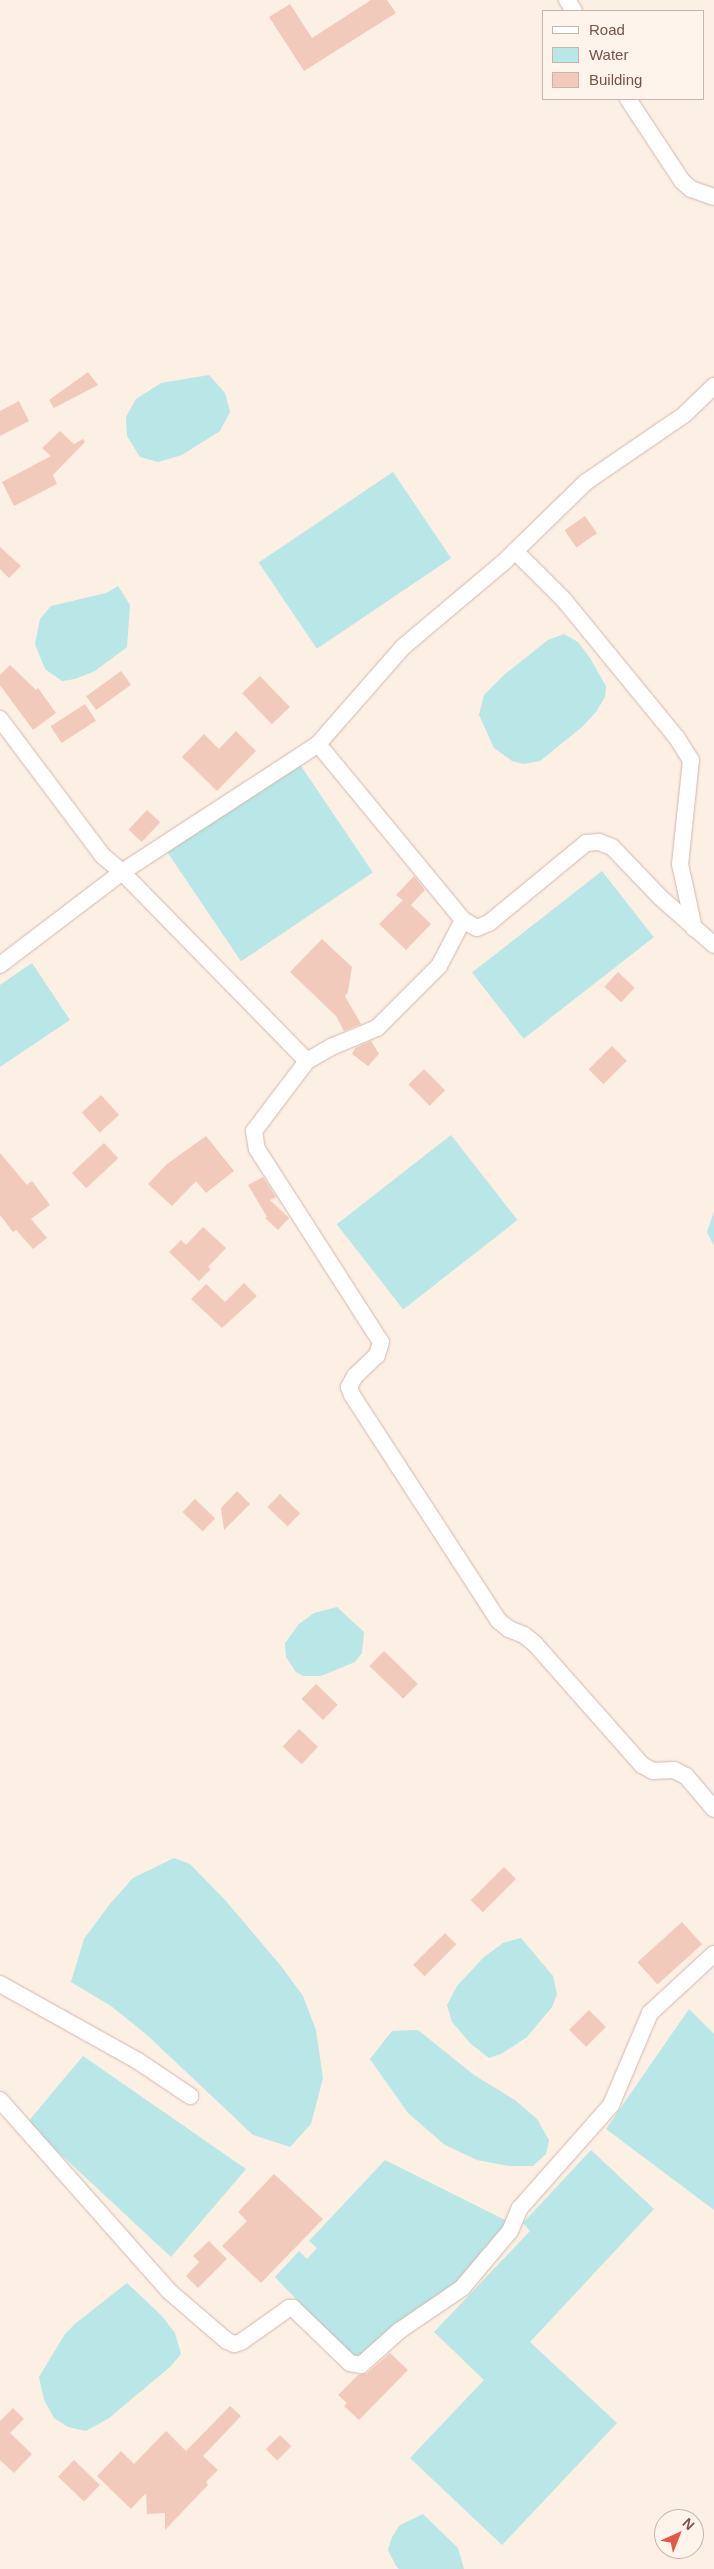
<!DOCTYPE html>
<style>
body{margin:0}
#map{position:relative;width:714px;height:2569px;overflow:hidden;background:#fcefe4;font-family:Arial,sans-serif}
div>[style]{position:absolute}
.water>*{inset:0;background:#b9e6e6;transform-origin:0 0}
.building>*{inset:0;background:#f2cabc;transform-origin:0 0}
.roads{filter:drop-shadow(0 0 1px #d0b8ae) drop-shadow(0 0 1px #d0b8ae)}
.minor>*{height:16px;margin:-8px;padding:0 8px;transform-origin:8px;border-radius:8px;background:#fff}
span{translate:-50% -50%;white-space:nowrap;text-align:center;line-height:1.15;-webkit-text-stroke:4px #fff4eb;paint-order:stroke}
.legend{position:absolute;left:542px;top:10px;width:162px;height:90px;box-sizing:border-box;background:#fff4eb;border:1px solid #c8b4ab;margin:0;padding:6px 9px;list-style:none;font-size:15px;color:#75534a}
.legend li{display:flex;align-items:center;gap:10px;height:25px}
.legend b{width:25px;border:1px solid #c8b4ab}
.north{position:absolute;left:654px;top:2509px;width:50px;height:50px;box-sizing:border-box;background:#fff4eb;border:1px solid #c8b4ab;border-radius:50%;rotate:44deg;font-size:14px;font-weight:700;line-height:20px;text-align:center;color:#75534a}
.north::after{content:'';display:block;margin:auto;width:18px;height:22px;background:#e65649;clip-path:polygon(50% 0,100% 100%,50% 72%,0 100%)}
</style>
<div id="map">
<div class="water">
<div style="clip-path:polygon(209px 375px,225px 393px,230px 412px,220px 431px,182px 455px,158px 462px,140px 457px,127px 436px,126px 417px,136px 399px,161px 383px)"></div>
<div style="left:393px;top:472px;width:104px;height:162px;rotate:56deg"></div>
<div style="clip-path:polygon(118px 586px,130px 605px,127px 647px,95px 671px,75px 679px,62px 681px,45px 669px,35px 644px,40px 619px,51px 606px,106px 593px)"></div>
<div style="clip-path:polygon(564px 634px,578px 642px,590px 658px,606px 686px,605px 697px,596px 712px,582px 727px,540px 761px,523px 764px,512px 761px,494px 748px,479px 715px,484px 695px,505px 674px,548px 640px)"></div>
<div style="left:299px;top:763px;width:132px;height:159px;rotate:56deg"></div>
<div style="left:602px;top:871px;width:84px;height:165px;rotate:52deg"></div>
<div style="clip-path:polygon(32px 963px,70px 1020px,0 1067px,0 985px)"></div>
<div style="left:451px;top:1135px;width:108px;height:145px;rotate:52deg"></div>
<div style="clip-path:polygon(714px 1211px,714px 1246px,707px 1232px)"></div>
<div style="clip-path:polygon(337px 1607px,364px 1632px,362px 1653px,355px 1662px,321px 1676px,303px 1676px,296px 1672px,286px 1657px,285px 1643px,299px 1624px,314px 1613px)"></div>
<div style="clip-path:polygon(174px 1858px,190px 1864px,225px 1900px,281px 1966px,303px 1996px,316px 2030px,323px 2078px,311px 2124px,290px 2147px,253px 2135px,147px 2035px,111px 2006px,71px 1982px,84px 1939px,109px 1905px,133px 1878px)"></div>
<div style="clip-path:polygon(521px 1938px,553px 1976px,557px 1994px,552px 2007px,527px 2037px,501px 2054px,489px 2058px,471px 2044px,452px 2022px,447px 2005px,457px 1986px,484px 1957px,503px 1943px)"></div>
<div style="clip-path:polygon(689px 2009px,714px 2034px,714px 2210px,606px 2129px)"></div>
<div style="clip-path:polygon(418px 2030px,474px 2075px,515px 2100px,537px 2119px,549px 2140px,546px 2154px,533px 2166px,509px 2166px,477px 2160px,445px 2145px,408px 2113px,370px 2059px,392px 2031px)"></div>
<div style="clip-path:polygon(83px 2056px,246px 2169px,171px 2257px,27px 2123px)"></div>
<div style="clip-path:polygon(591px 2150px,654px 2209px,530px 2342px,617px 2423px,502px 2545px,410px 2458px,484px 2380px,434px 2332px,530px 2231px,523px 2223px)"></div>
<div style="clip-path:polygon(385px 2160px,509px 2222px,460px 2281px,354px 2360px,275px 2277px,299px 2251px,307px 2259px,317px 2248px,309px 2241px)"></div>
<div style="clip-path:polygon(127px 2283px,161px 2315px,175px 2333px,181px 2354px,170px 2367px,109px 2418px,86px 2431px,68px 2427px,54px 2418px,44px 2400px,39px 2377px,65px 2334px,76px 2323px)"></div>
<div style="clip-path:polygon(423px 2514px,458px 2548px,464px 2569px,399px 2569px,396px 2566px,388px 2550px,392px 2537px,400px 2525px)"></div>
</div>
<div class="building">
<div style="clip-path:polygon(371px 0,387px 0,396px 13px,304px 71px,269px 17px,290px 4px,312px 38px)"></div>
<div style="clip-path:polygon(88px 372px,98px 385px,54px 408px,49px 400px)"></div>
<div style="clip-path:polygon(19px 401px,29px 421px,0 436px,0 411px)"></div>
<div style="clip-path:polygon(60px 431px,74px 444px,83px 439px,85px 442px,53px 475px,57px 484px,14px 506px,2px 482px,51px 456px,42px 448px)"></div>
<div style="left:585px;top:516px;width:21px;height:25px;rotate:55deg"></div>
<div style="clip-path:polygon(0 547px,21px 566px,9px 578px,0 569px)"></div>
<div style="clip-path:polygon(10px 665px,36px 690px,38px 688px,56px 713px,33px 730px,0 685px,0 675px)"></div>
<div style="left:121px;top:671px;width:17px;height:43px;rotate:54deg"></div>
<div style="left:260px;top:676px;width:43px;height:25px;rotate:46deg"></div>
<div style="left:85px;top:704px;width:20px;height:41px;rotate:57deg"></div>
<div style="clip-path:polygon(236px 731px,256px 751px,217px 791px,182px 757px,204px 734px,219px 749px)"></div>
<div style="left:147px;top:810px;width:18px;height:27px;rotate:43deg"></div>
<div style="clip-path:polygon(414px 876px,425px 890px,411px 905px,431px 924px,406px 950px,379px 924px,403px 900px,396px 895px)"></div>
<div style="clip-path:polygon(322px 939px,352px 967px,348px 992px,345px 996px,361px 1024px,344px 1031px,336px 1016px,290px 972px)"></div>
<div style="left:618px;top:972px;width:23px;height:20px;rotate:43deg"></div>
<div style="clip-path:polygon(371px 1041px,379px 1054px,368px 1066px,352px 1054px,355px 1048px)"></div>
<div style="left:612px;top:1046px;width:21px;height:33px;rotate:45deg"></div>
<div style="left:424px;top:1069px;width:30px;height:22px;rotate:45deg"></div>
<div style="left:101px;top:1095px;width:27px;height:26px;rotate:48deg"></div>
<div style="clip-path:polygon(206px 1136px,234px 1171px,206px 1193px,196px 1181px,172px 1206px,148px 1184px,167px 1164px)"></div>
<div style="left:104px;top:1143px;width:21px;height:44px;rotate:47deg"></div>
<div style="clip-path:polygon(0 1153px,27px 1185px,32px 1181px,50px 1205px,31px 1219px,47px 1238px,33px 1249px,16px 1230px,13px 1232px,0 1215px)"></div>
<div style="clip-path:polygon(263px 1177px,276px 1197px,270px 1200px,289px 1218px,278px 1230px,265px 1218px,267px 1217px,248px 1185px)"></div>
<div style="clip-path:polygon(203px 1227px,226px 1248px,208px 1267px,211px 1269px,199px 1281px,169px 1252px,181px 1240px,186px 1245px)"></div>
<div style="clip-path:polygon(244px 1283px,257px 1296px,222px 1328px,191px 1299px,206px 1284px,225px 1302px)"></div>
<div style="clip-path:polygon(237px 1491px,250px 1504px,224px 1530px,221px 1508px)"></div>
<div style="left:280px;top:1494px;width:28px;height:18px;rotate:44deg"></div>
<div style="left:195px;top:1499px;width:28px;height:18px;rotate:44deg"></div>
<div style="left:384px;top:1651px;width:47px;height:21px;rotate:44deg"></div>
<div style="left:316px;top:1684px;width:30px;height:21px;rotate:44deg"></div>
<div style="left:299px;top:1729px;width:26px;height:24px;rotate:43deg"></div>
<div style="left:504px;top:1867px;width:17px;height:47px;rotate:45deg"></div>
<div style="left:682px;top:1922px;width:30px;height:60px;rotate:48deg"></div>
<div style="left:445px;top:1933px;width:16px;height:45px;rotate:45deg"></div>
<div style="left:589px;top:2010px;width:24px;height:28px;rotate:45deg"></div>
<div style="clip-path:polygon(274px 2174px,323px 2219px,261px 2283px,222px 2246px,247px 2221px,238px 2212px)"></div>
<div style="clip-path:polygon(209px 2241px,227px 2259px,198px 2288px,186px 2276px,199px 2262px,193px 2256px)"></div>
<div style="clip-path:polygon(390px 2353px,408px 2370px,359px 2420px,344px 2406px,347px 2403px,338px 2395px,358px 2375px,367px 2373px)"></div>
<div style="clip-path:polygon(230px 2406px,241px 2416px,203px 2456px,218px 2470px,206px 2482px,208px 2485px,165px 2530px,165px 2513px,147px 2514px,146px 2493px,131px 2509px,97px 2476px,121px 2451px,134px 2464px,166px 2431px,186px 2451px)"></div>
<div style="clip-path:polygon(13px 2408px,24px 2419px,10px 2433px,32px 2454px,14px 2473px,0 2460px,0 2421px)"></div>
<div style="left:280px;top:2435px;width:16px;height:20px;rotate:45deg"></div>
<div style="left:74px;top:2460px;width:36px;height:23px;rotate:44deg"></div>
</div>
<div class="roads">
<div class="minor">
<div style="left:567px;top:0;width:13px;rotate:58deg"></div>
<div style="left:628px;top:99px;width:98px;rotate:56.6deg"></div>
<div style="left:682px;top:181px;width:12px;rotate:42deg"></div>
<div style="left:691px;top:189px;width:24px;rotate:19deg"></div>
<div style="left:515px;top:551px;width:69px;rotate:45deg"></div>
<div style="left:564px;top:600px;width:178px;rotate:50.7deg"></div>
<div style="left:677px;top:738px;width:26px;rotate:58deg"></div>
<div style="left:691px;top:760px;width:105px;rotate:96deg"></div>
<div style="left:680px;top:864px;width:66px;rotate:77.7deg"></div>
<div style="left:0;top:719px;width:171px;rotate:53.1deg"></div>
<div style="left:103px;top:856px;width:25px;rotate:40deg"></div>
<div style="left:122px;top:872px;width:234px;rotate:-33.1deg"></div>
<div style="left:318px;top:744px;width:228px;rotate:50.5deg"></div>
<div style="left:463px;top:920px;width:16px;rotate:30deg"></div>
<div style="left:477px;top:928px;width:13px;rotate:-23deg"></div>
<div style="left:489px;top:923px;width:126px;rotate:-39.5deg"></div>
<div style="left:586px;top:843px;width:13px;rotate:-4deg"></div>
<div style="left:599px;top:842px;width:14px;rotate:21deg"></div>
<div style="left:612px;top:847px;width:69px;rotate:46.2deg"></div>
<div style="left:660px;top:897px;width:72px;rotate:41.6deg"></div>
<div style="left:318px;top:744px;width:129px;rotate:-48.8deg"></div>
<div style="left:403px;top:647px;width:133px;rotate:-40.1deg"></div>
<div style="left:505px;top:561px;width:113px;rotate:-44.3deg"></div>
<div style="left:586px;top:482px;width:119px;rotate:-34.4deg"></div>
<div style="left:684px;top:415px;width:42px;rotate:-44deg"></div>
<div style="left:0;top:965px;width:153px;rotate:-37.3deg"></div>
<div style="left:122px;top:872px;width:264px;rotate:45.6deg"></div>
<div style="left:307px;top:1061px;width:88px;rotate:127.1deg"></div>
<div style="left:254px;top:1131px;width:18px;rotate:81deg"></div>
<div style="left:257px;top:1149px;width:229px;rotate:57.3deg"></div>
<div style="left:381px;top:1342px;width:14px;rotate:107deg"></div>
<div style="left:377px;top:1355px;width:30px;rotate:136deg"></div>
<div style="left:355px;top:1376px;width:13px;rotate:119deg"></div>
<div style="left:349px;top:1387px;width:9px;rotate:69deg"></div>
<div style="left:352px;top:1395px;width:270px;rotate:57deg"></div>
<div style="left:499px;top:1621px;width:13px;rotate:39deg"></div>
<div style="left:509px;top:1629px;width:16px;rotate:22deg"></div>
<div style="left:524px;top:1635px;width:14px;rotate:39deg"></div>
<div style="left:535px;top:1644px;width:162px;rotate:48.5deg"></div>
<div style="left:642px;top:1765px;width:13px;rotate:29deg"></div>
<div style="left:653px;top:1771px;width:21px;rotate:-3deg"></div>
<div style="left:674px;top:1770px;width:13px;rotate:27deg"></div>
<div style="left:686px;top:1776px;width:43px;rotate:49.7deg"></div>
<div style="left:307px;top:1061px;width:28px;rotate:-30deg"></div>
<div style="left:331px;top:1047px;width:50px;rotate:-22.4deg"></div>
<div style="left:377px;top:1028px;width:88px;rotate:-45deg"></div>
<div style="left:439px;top:966px;width:52px;rotate:-62.4deg"></div>
<div style="left:0;top:1984px;width:158px;rotate:29.2deg"></div>
<div style="left:138px;top:2061px;width:63px;rotate:33.9deg"></div>
<div style="left:0;top:2100px;width:256px;rotate:48.5deg"></div>
<div style="left:170px;top:2292px;width:75px;rotate:40.7deg"></div>
<div style="left:227px;top:2341px;width:8px;rotate:23deg"></div>
<div style="left:234px;top:2344px;width:7px;rotate:-16deg"></div>
<div style="left:241px;top:2342px;width:59px;rotate:-35.3deg"></div>
<div style="left:289px;top:2308px;width:4px"></div>
<div style="left:293px;top:2308px;width:79px;rotate:44deg"></div>
<div style="left:350px;top:2363px;width:11px;rotate:10deg"></div>
<div style="left:361px;top:2365px;width:51px;rotate:-41.8deg"></div>
<div style="left:399px;top:2331px;width:76px;rotate:-34.3deg"></div>
<div style="left:462px;top:2288px;width:75px;rotate:-49.9deg"></div>
<div style="left:510px;top:2231px;width:25px;rotate:-67deg"></div>
<div style="left:520px;top:2208px;width:137px;rotate:-48.5deg"></div>
<div style="left:611px;top:2105px;width:100px;rotate:-67deg"></div>
<div style="left:650px;top:2013px;width:87px;rotate:-42.7deg"></div>
</div>
</div>
<ul class="legend">
<li><b style="height:6px;background:#fff"></b>Road</li>
<li><b style="height:14px;background:#b9e6e6"></b>Water</li>
<li><b style="height:14px;background:#f2cabc"></b>Building</li>
</ul>
<div class="north">N</div>
</div>
